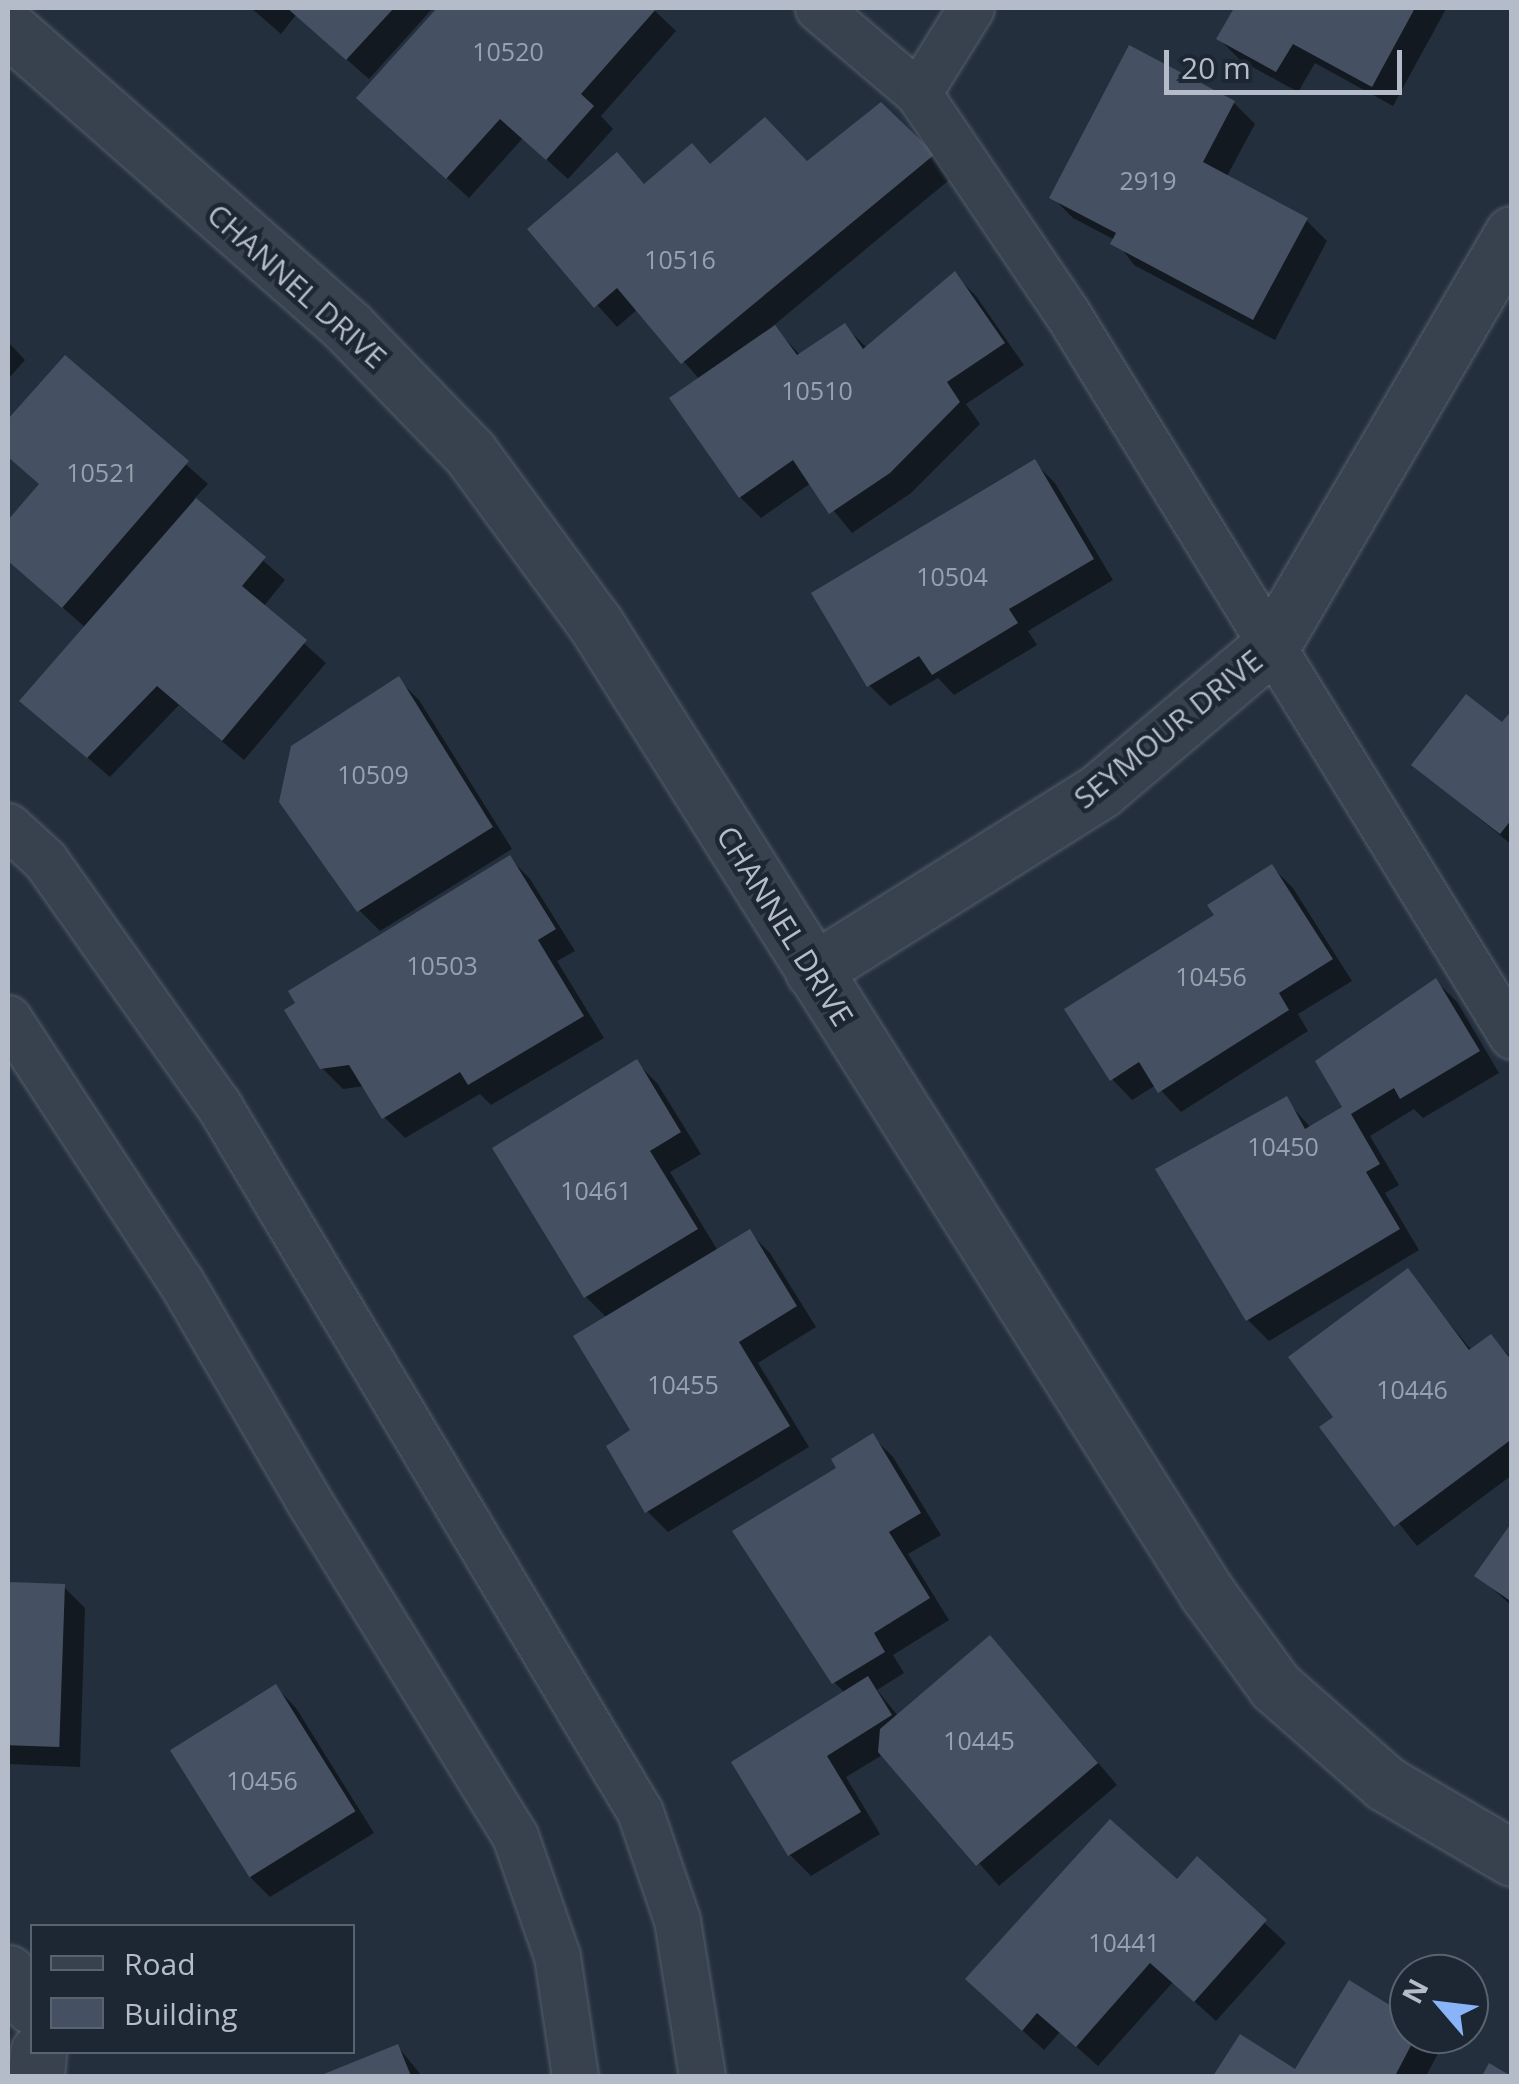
<!DOCTYPE html>
<style>
body{margin:0}
#map{position:relative;width:1519px;height:2084px;overflow:hidden;background:#242f3e;font-family:"Open Sans",sans-serif}
div>[style]{position:absolute}
.shadow>*{inset:0;background:#0007}
.building>*{inset:0;background:#455162;transform-origin:0 0}
.roads{filter:drop-shadow(0 0 2px #565f6c) drop-shadow(0 0 2px #565f6c)}
.service>*{height:45px;margin:-22.5px;padding:0 22.5px;transform-origin:22.5px;border-radius:22.5px;background:#38414e}
.minor>*{height:55px;margin:-27.5px;padding:0 27.5px;transform-origin:27.5px;border-radius:27.5px;background:#38414e}
span{translate:-50% -50%;white-space:nowrap;text-align:center;line-height:1.15;-webkit-text-stroke:9px #1d2633;paint-order:stroke}
.number-label{font-size:25px;color:#98a1af}
.number-label span{-webkit-text-stroke-width:0}
.street-label{font-size:30px;color:#b4bcc9}
.frame{position:absolute;inset:0;border:10px solid #b4bcc9;pointer-events:none}
.legend{position:absolute;left:30px;top:1924px;width:325px;height:130px;box-sizing:border-box;background:#1d2633;border:2px solid #59626f;margin:0;padding:12px 18px;list-style:none;font-size:30px;color:#b4bcc9}
.legend li{display:flex;align-items:center;gap:20px;height:50px}
.legend b{width:50px;border:2px solid #59626f}
.north{position:absolute;left:1389px;top:1954px;width:100px;height:100px;box-sizing:border-box;background:#1d2633;border:2px solid #59626f;border-radius:50%;rotate:298deg;font-size:28px;font-weight:700;line-height:40px;text-align:center;color:#b4bcc9}
.north::after{content:'';display:block;margin:auto;width:35px;height:45px;background:#8ab4f8;clip-path:polygon(50% 0,100% 100%,50% 72%,0 100%)}
.scale{position:absolute;left:1164px;top:50px;width:238px;height:45px;box-sizing:border-box;border:5px solid #b4bcc9;border-top:0;padding-left:12px;font-size:30px;line-height:35px;white-space:nowrap;color:#b4bcc9;-webkit-text-stroke:8px #1d2633;paint-order:stroke}
</style>
<div id="map">
<div class="shadow">
<div style="clip-path:polygon(251px 8px,433px 8px,369px 79px,296px 15px,281px 34px)"></div>
<div style="clip-path:polygon(440px 8px,652px 8px,676px 31px,601px 116px,613px 129px,568px 179px,523px 138px,469px 198px,359px 98px)"></div>
<div style="clip-path:polygon(1237px 8px,1445px 8px,1446px 9px,1393px 106px,1315px 63px,1298px 92px,1240px 60px,1219px 39px)"></div>
<div style="clip-path:polygon(1130px 48px,1234px 103px,1255px 124px,1226px 178px,1306px 220px,1327px 241px,1275px 340px,1134px 265px,1115px 240px,1073px 218px,1052px 197px)"></div>
<div style="clip-path:polygon(934px 155px,954px 176px,773px 326px,801px 356px,845px 326px,867px 348px,955px 275px,976px 296px,1024px 365px,966px 404px,980px 424px,911px 493px,852px 533px,811px 483px,761px 518px,740px 497px,700px 380px,638px 309px,617px 327px,530px 230px,617px 156px,646px 186px,712px 166px)"></div>
<div style="clip-path:polygon(8px 342px,25px 360px,8px 379px)"></div>
<div style="clip-path:polygon(66px 358px,208px 484px,194px 499px,285px 580px,263px 607px,326px 663px,244px 760px,179px 705px,110px 777px,22px 701px,86px 628px,8px 560px,8px 524px,41px 485px,8px 456px,8px 423px)"></div>
<div style="clip-path:polygon(1034px 462px,1055px 483px,1113px 580px,1028px 631px,1037px 645px,954px 695px,938px 678px,890px 706px,869px 685px)"></div>
<div style="clip-path:polygon(398px 679px,419px 700px,512px 849px,380px 931px,359px 910px)"></div>
<div style="clip-path:polygon(1512px 714px,1512px 845px,1414px 765px,1503px 725px)"></div>
<div style="clip-path:polygon(510px 858px,530px 879px,575px 951px,557px 961px,604px 1038px,491px 1105px,480px 1094px,405px 1138px,384px 1117px,365px 1086px,343px 1089px,322px 1068px)"></div>
<div style="clip-path:polygon(1272px 867px,1293px 888px,1352px 981px,1298px 1014px,1308px 1031px,1181px 1112px,1156px 1085px,1132px 1100px,1112px 1079px,1217px 916px)"></div>
<div style="clip-path:polygon(1436px 981px,1457px 1002px,1499px 1073px,1423px 1118px,1414px 1109px,1370px 1136px,1399px 1185px,1385px 1193px,1419px 1250px,1269px 1341px,1248px 1320px,1159px 1170px,1286px 1100px,1311px 1128px,1346px 1108px)"></div>
<div style="clip-path:polygon(636px 1062px,657px 1083px,701px 1154px,670px 1172px,718px 1251px,749px 1232px,770px 1253px,816px 1327px,758px 1363px,809px 1447px,668px 1532px,647px 1511px,607px 1318px,586px 1297px)"></div>
<div style="clip-path:polygon(1407px 1271px,1472px 1351px,1491px 1337px,1512px 1358px,1512px 1475px,1417px 1546px,1322px 1427px,1337px 1417px)"></div>
<div style="clip-path:polygon(872px 1436px,893px 1457px,941px 1535px,908px 1554px,949px 1620px,893px 1655px,904px 1673px,877px 1690px,899px 1717px,1010px 1659px,1117px 1785px,999px 1886px,884px 1754px,846px 1777px,880px 1834px,811px 1876px,790px 1855px,734px 1763px,845px 1693px,834px 1682px,840px 1469px)"></div>
<div style="clip-path:polygon(1512px 1526px,1512px 1606px,1478px 1576px)"></div>
<div style="clip-path:polygon(8px 1585px,64px 1587px,85px 1608px,80px 1767px,8px 1764px)"></div>
<div style="clip-path:polygon(276px 1687px,296px 1708px,374px 1833px,270px 1897px,249px 1876px)"></div>
<div style="clip-path:polygon(1197px 1860px,1286px 1943px,1216px 2021px,1173px 1982px,1098px 2066px,1060px 2032px,1044px 2050px,989px 2000px,1177px 1882px)"></div>
<div style="clip-path:polygon(1409px 2020px,1409px 2034px,1427px 2034px,1441px 2048px,1426px 2076px,1216px 2076px,1240px 2038px,1295px 2072px)"></div>
<div style="clip-path:polygon(398px 2047px,422px 2076px,325px 2076px)"></div>
</div>
<div class="building">
<div style="clip-path:polygon(287px 8px,394px 8px,346px 60px)"></div>
<div style="clip-path:polygon(437px 8px,657px 8px,581px 94px,594px 106px,546px 160px,500px 119px,446px 179px,356px 98px)"></div>
<div style="clip-path:polygon(1234px 8px,1415px 8px,1372px 87px,1293px 44px,1276px 72px,1216px 39px)"></div>
<div style="clip-path:polygon(1129px 45px,1235px 101px,1203px 162px,1308px 218px,1253px 320px,1110px 244px,1116px 233px,1049px 198px)"></div>
<div style="clip-path:polygon(881px 102px,935px 154px,681px 364px,617px 288px,594px 308px,527px 229px,617px 152px,644px 184px,692px 143px,710px 164px,765px 117px,807px 161px)"></div>
<div style="clip-path:polygon(955px 271px,1005px 343px,947px 382px,960px 402px,890px 473px,829px 514px,793px 460px,739px 498px,669px 398px,775px 325px,797px 355px,845px 323px,863px 349px)"></div>
<div style="clip-path:polygon(65px 355px,189px 461px,62px 608px,8px 561px,8px 520px,39px 484px,8px 457px,8px 419px)"></div>
<div style="clip-path:polygon(1035px 459px,1094px 559px,1009px 609px,1018px 623px,932px 675px,919px 656px,867px 687px,811px 593px)"></div>
<div style="clip-path:polygon(196px 498px,266px 557px,242px 586px,307px 640px,222px 741px,157px 686px,87px 758px,19px 701px)"></div>
<div style="clip-path:polygon(399px 676px,493px 827px,357px 912px,279px 802px,291px 746px)"></div>
<div style="clip-path:polygon(1466px 694px,1502px 722px,1512px 710px,1512px 819px,1500px 834px,1411px 765px)"></div>
<div style="clip-path:polygon(510px 855px,556px 929px,538px 940px,584px 1016px,468px 1085px,460px 1072px,382px 1119px,349px 1065px,320px 1069px,284px 1010px,295px 1003px,288px 991px)"></div>
<div style="clip-path:polygon(1272px 864px,1333px 959px,1279px 993px,1289px 1010px,1158px 1093px,1139px 1062px,1110px 1081px,1064px 1009px,1214px 915px,1207px 905px)"></div>
<div style="clip-path:polygon(1436px 978px,1480px 1051px,1400px 1099px,1394px 1088px,1351px 1114px,1380px 1164px,1366px 1172px,1400px 1229px,1246px 1321px,1155px 1169px,1287px 1096px,1305px 1129px,1342px 1107px,1315px 1061px)"></div>
<div style="clip-path:polygon(637px 1059px,681px 1132px,650px 1151px,698px 1229px,584px 1298px,492px 1148px)"></div>
<div style="clip-path:polygon(750px 1229px,797px 1306px,739px 1342px,790px 1426px,645px 1513px,606px 1446px,630px 1430px,573px 1336px)"></div>
<div style="clip-path:polygon(1408px 1268px,1469px 1350px,1491px 1334px,1512px 1361px,1512px 1439px,1394px 1527px,1319px 1427px,1333px 1417px,1288px 1357px)"></div>
<div style="clip-path:polygon(873px 1433px,921px 1513px,889px 1532px,930px 1598px,874px 1633px,885px 1652px,832px 1684px,732px 1531px,836px 1468px,831px 1459px)"></div>
<div style="clip-path:polygon(1512px 1522px,1512px 1602px,1474px 1576px)"></div>
<div style="left:8px;top:1582px;width:57px;height:163px;rotate:2deg"></div>
<div style="clip-path:polygon(990px 1635px,1098px 1763px,976px 1866px,878px 1752px,880px 1729px)"></div>
<div style="clip-path:polygon(868px 1676px,892px 1715px,827px 1756px,861px 1812px,788px 1856px,731px 1762px)"></div>
<div style="left:276px;top:1684px;width:150px;height:125px;rotate:58deg"></div>
<div style="clip-path:polygon(1110px 1819px,1177px 1879px,1197px 1856px,1267px 1920px,1194px 2002px,1150px 1963px,1076px 2047px,1037px 2013px,1022px 2031px,965px 1979px)"></div>
<div style="clip-path:polygon(1349px 1980px,1409px 2017px,1409px 2034px,1417px 2034px,1395px 2076px,1213px 2076px,1240px 2034px,1295px 2069px)"></div>
<div style="clip-path:polygon(398px 2044px,411px 2076px,319px 2076px)"></div>
<div style="clip-path:polygon(1489px 2063px,1511px 2076px,1482px 2076px)"></div>
</div>
<div class="roads">
<div class="service">
<div style="left:818px;top:8px;width:131px;rotate:40.4deg"></div>
<div style="left:918px;top:93px;width:266px;rotate:55.9deg"></div>
<div style="left:1067px;top:313px;width:849px;rotate:58.39deg"></div>
<div style="left:918px;top:93px;width:100px;rotate:-58.1deg"></div>
<div style="left:8px;top:826px;width:50px;rotate:42.6deg"></div>
<div style="left:45px;top:860px;width:299px;rotate:54.7deg"></div>
<div style="left:218px;top:1104px;width:824px;rotate:59.2deg"></div>
<div style="left:640px;top:1812px;width:114px;rotate:71.1deg"></div>
<div style="left:677px;top:1920px;width:158px;rotate:80.9deg"></div>
<div style="left:8px;top:1018px;width:316px;rotate:56.8deg"></div>
<div style="left:181px;top:1282px;width:250px;rotate:59.7deg"></div>
<div style="left:307px;top:1498px;width:397px;rotate:58.4deg"></div>
<div style="left:515px;top:1836px;width:127px;rotate:70.7deg"></div>
<div style="left:557px;top:1956px;width:121px;rotate:81.5deg"></div>
</div>
<div class="minor">
<div style="left:8px;top:28px;width:453px;rotate:41.3deg"></div>
<div style="left:348px;top:327px;width:175px;rotate:45.9deg"></div>
<div style="left:470px;top:453px;width:211px;rotate:53.7deg"></div>
<div style="left:595px;top:623px;width:1147px;rotate:57.75deg"></div>
<div style="left:1207px;top:1593px;width:115px;rotate:53.8deg"></div>
<div style="left:1275px;top:1686px;width:148px;rotate:41.4deg"></div>
<div style="left:1386px;top:1784px;width:146px;rotate:30.4deg"></div>
<div style="left:813px;top:971px;width:340px;rotate:-32.1deg"></div>
<div style="left:1101px;top:790px;width:224px;rotate:-40.3deg"></div>
<div style="left:1272px;top:645px;width:476px;rotate:-59.7deg"></div>
<div style="left:8px;top:1973px;width:41px;rotate:54deg"></div>
<div style="left:36px;top:2076px;width:24px;rotate:-85deg"></div>
</div>
</div>
<div class="number-label">
<span style="left:508px;top:51px">10520</span>
<span style="left:1148px;top:180px">2919</span>
<span style="left:680px;top:259px">10516</span>
<span style="left:817px;top:390px">10510</span>
<span style="left:102px;top:472px">10521</span>
<span style="left:952px;top:576px">10504</span>
<span style="left:373px;top:774px">10509</span>
<span style="left:442px;top:965px">10503</span>
<span style="left:1211px;top:976px">10456</span>
<span style="left:1283px;top:1146px">10450</span>
<span style="left:596px;top:1190px">10461</span>
<span style="left:683px;top:1384px">10455</span>
<span style="left:1412px;top:1389px">10446</span>
<span style="left:979px;top:1740px">10445</span>
<span style="left:262px;top:1780px">10456</span>
<span style="left:1124px;top:1942px">10441</span>
</div>
<div class="street-label">
<span style="left:297px;top:286px;rotate:42deg">CHANNEL DRIVE</span>
<span style="left:1168px;top:729px;rotate:-39deg">SEYMOUR DRIVE</span>
<span style="left:785px;top:926px;rotate:58deg">CHANNEL DRIVE</span>
</div>
<div class="frame"></div>
<ul class="legend">
<li><b style="height:12px;background:#38414e"></b>Road</li>
<li><b style="height:28px;background:#455162"></b>Building</li>
</ul>
<div class="north">N</div>
<div class="scale">20 m</div>
</div>
